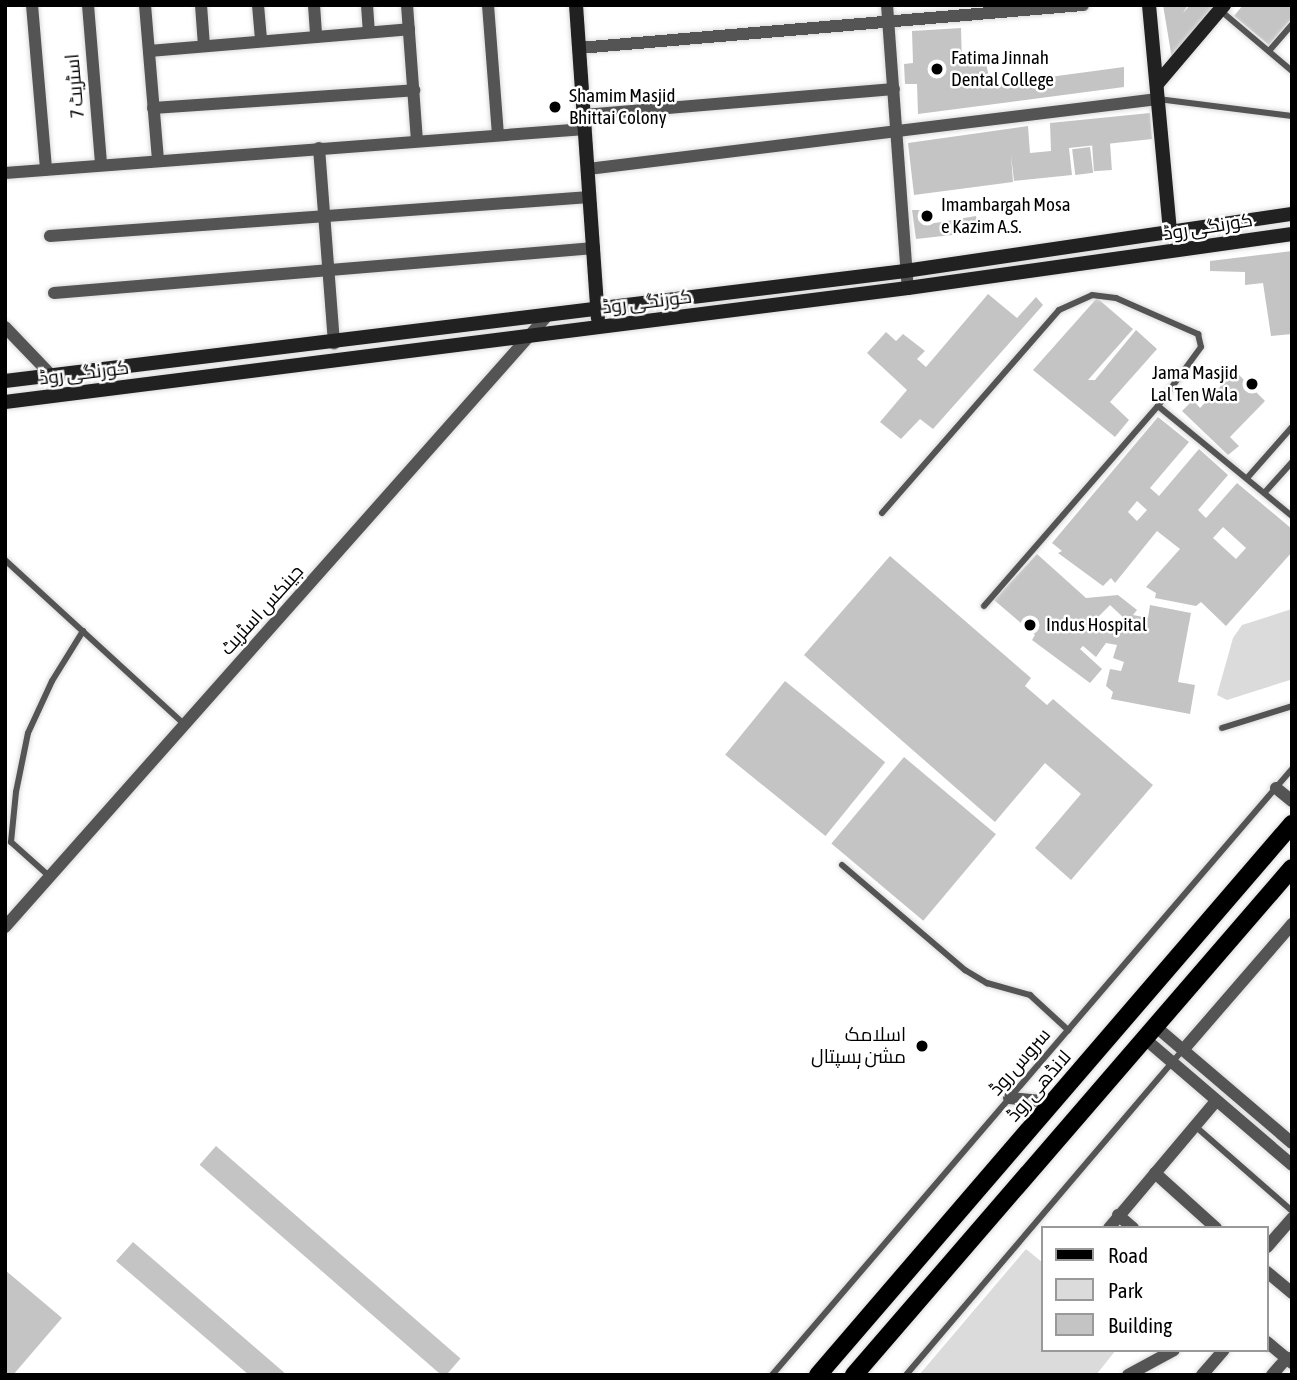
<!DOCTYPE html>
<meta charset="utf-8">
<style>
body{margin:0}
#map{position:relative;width:1297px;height:1380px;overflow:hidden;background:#fff;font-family:"Asap Condensed",Cairo,sans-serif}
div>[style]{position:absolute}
.green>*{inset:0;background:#dbdbdb}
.building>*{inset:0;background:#c4c4c4;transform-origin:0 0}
.roads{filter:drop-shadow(0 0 2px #dbdbdb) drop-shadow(0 0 2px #dbdbdb)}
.lane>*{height:6px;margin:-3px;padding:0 3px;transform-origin:3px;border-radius:3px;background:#545454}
.street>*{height:12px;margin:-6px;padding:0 6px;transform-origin:6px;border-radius:6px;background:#545454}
.secondary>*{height:14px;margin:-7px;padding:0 7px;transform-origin:7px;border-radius:7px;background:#212121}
.primary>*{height:18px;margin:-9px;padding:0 9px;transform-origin:9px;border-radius:9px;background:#000}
.dots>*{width:19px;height:19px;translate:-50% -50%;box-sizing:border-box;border:4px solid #fff;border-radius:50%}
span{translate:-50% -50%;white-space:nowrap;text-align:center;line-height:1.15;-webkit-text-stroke:5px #fff;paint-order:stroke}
.poi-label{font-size:19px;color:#000}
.left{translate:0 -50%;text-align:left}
.right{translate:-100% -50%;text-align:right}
.street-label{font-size:19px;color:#000}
.frame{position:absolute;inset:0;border:7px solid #000;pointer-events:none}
.legend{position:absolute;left:1041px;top:1226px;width:228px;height:126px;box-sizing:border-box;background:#fff;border:2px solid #999;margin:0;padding:9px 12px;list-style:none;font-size:21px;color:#000}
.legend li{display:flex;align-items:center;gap:14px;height:35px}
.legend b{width:35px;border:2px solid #999}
</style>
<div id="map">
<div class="green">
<div style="clip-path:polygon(1292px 609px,1290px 680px,1227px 700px,1217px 695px,1233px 638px,1242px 625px)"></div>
<div style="clip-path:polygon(1026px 1249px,1043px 1263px,1043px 1350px,1116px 1350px,1096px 1375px,919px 1375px)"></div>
</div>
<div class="building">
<div style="clip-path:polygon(1163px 5px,1188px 5px,1183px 13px,1190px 5px,1218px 5px,1172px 59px)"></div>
<div style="clip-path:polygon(1243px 5px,1292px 5px,1292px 18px,1269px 45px,1234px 16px)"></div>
<div style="clip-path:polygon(961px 28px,962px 64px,985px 60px,991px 85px,1124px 67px,1124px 87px,918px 114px,917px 84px,905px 84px,904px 64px,913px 63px,912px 31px)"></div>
<div style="clip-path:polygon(1150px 113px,1152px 139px,1069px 148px,1072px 175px,1014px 181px,1011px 155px,1013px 182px,914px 195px,908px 143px,1028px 126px,1030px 153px,1051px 151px,1050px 123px)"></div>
<div style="left:1110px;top:143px;width:27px;height:18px;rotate:86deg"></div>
<div style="left:1090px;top:147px;width:26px;height:18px;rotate:83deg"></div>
<div style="clip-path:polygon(912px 210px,920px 210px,923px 225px,976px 216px,979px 232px,916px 239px)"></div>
<div style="clip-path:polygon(1292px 251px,1292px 334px,1271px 336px,1263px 283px,1245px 285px,1245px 272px,1210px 271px,1210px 261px)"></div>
<div style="clip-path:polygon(988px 294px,1017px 318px,1036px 297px,1043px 305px,933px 429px,920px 419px,901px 439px,880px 422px,907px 390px,867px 353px,886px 332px,896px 341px,903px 334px,925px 351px,917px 359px,926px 367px)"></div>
<div style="clip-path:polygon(1097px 298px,1133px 329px,1088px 380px,1095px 380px,1136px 330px,1157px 349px,1110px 402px,1129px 420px,1115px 437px,1033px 370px)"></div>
<div style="clip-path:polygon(1235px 371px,1265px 401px,1230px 437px,1239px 446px,1228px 455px,1182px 411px,1193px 400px,1200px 408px)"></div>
<div style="clip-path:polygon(evenodd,1158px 417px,1189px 442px,1150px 488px,1159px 496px,1199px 449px,1228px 475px,1198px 510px,1206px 518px,1237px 483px,1292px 529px,1292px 552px,1226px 626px,1201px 602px,1196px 606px,1155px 598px,1156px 593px,1146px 587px,1180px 549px,1157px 531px,1115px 583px,1111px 578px,1103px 586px,1058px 553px,1062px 551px,1052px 543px,1158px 417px,1137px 501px,1147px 510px,1137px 521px,1128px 512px,1137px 501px,1158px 417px,1223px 527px,1246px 548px,1236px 559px,1213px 538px,1223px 527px)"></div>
<div style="clip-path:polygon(evenodd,1037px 554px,1086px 598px,1118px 595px,1137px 610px,1133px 615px,1148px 618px,1150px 605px,1191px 613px,1178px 682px,1195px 685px,1190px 714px,1111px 699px,1113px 692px,1106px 686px,1110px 669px,1121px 671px,1124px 662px,1113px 658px,1117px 645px,1106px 643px,1096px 657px,1083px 646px,1080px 649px,1102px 669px,1090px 683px,1032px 640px,1035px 635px,994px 600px,1037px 554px,1110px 605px,1127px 621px,1116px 634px,1097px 618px,1110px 605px)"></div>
<div style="clip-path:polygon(890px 556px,1031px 678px,1025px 686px,1047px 705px,1053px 699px,1153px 785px,1071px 880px,1035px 848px,1081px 794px,1045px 763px,995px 822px,804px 655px)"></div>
<div style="left:785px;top:681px;width:129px;height:95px;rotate:39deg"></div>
<div style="left:904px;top:757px;width:120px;height:113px;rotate:40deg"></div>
<div style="left:216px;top:1146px;width:324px;height:25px;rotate:41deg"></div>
<div style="clip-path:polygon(133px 1242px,287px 1375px,249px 1375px,116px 1261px)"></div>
<div style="clip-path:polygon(5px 1270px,62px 1318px,13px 1375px,5px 1375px)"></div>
</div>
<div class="roads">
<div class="lane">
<div style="left:1221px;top:11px;width:93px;rotate:40.2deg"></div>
<div style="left:1269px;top:51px;width:35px;rotate:-49deg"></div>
<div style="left:1158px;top:99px;width:135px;rotate:7.2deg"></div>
<div style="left:1248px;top:477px;width:67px;rotate:-48.7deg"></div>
<div style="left:1266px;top:491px;width:39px;rotate:-48deg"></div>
<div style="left:882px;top:513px;width:269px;rotate:-48.9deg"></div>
<div style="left:1059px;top:310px;width:36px;rotate:-24deg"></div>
<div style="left:1092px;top:295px;width:24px;rotate:7deg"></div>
<div style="left:1116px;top:298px;width:90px;rotate:23.7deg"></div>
<div style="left:1198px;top:334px;width:13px;rotate:77deg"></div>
<div style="left:1201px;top:347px;width:73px;rotate:126.1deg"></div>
<div style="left:1158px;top:406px;width:173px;rotate:39.4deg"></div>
<div style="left:5px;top:560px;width:244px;rotate:42.5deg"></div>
<div style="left:984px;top:606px;width:265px;rotate:-49deg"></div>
<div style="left:1222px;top:728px;width:73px;rotate:-17.4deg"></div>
<div style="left:842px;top:865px;width:162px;rotate:40.5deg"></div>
<div style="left:965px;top:970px;width:26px;rotate:31deg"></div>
<div style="left:987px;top:983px;width:45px;rotate:15.6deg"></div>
<div style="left:1030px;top:995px;width:52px;rotate:42.6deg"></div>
<div style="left:49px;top:876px;width:51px;rotate:-138.2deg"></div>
<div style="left:11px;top:842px;width:50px;rotate:-84.3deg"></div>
<div style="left:16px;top:792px;width:60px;rotate:-78.5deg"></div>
<div style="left:28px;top:733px;width:57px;rotate:-65.2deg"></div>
<div style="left:52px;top:681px;width:59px;rotate:-58.2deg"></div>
<div style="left:1195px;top:1126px;width:129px;rotate:41.2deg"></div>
<div style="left:772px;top:1375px;width:799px;rotate:-49.37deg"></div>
<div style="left:906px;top:1375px;width:427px;rotate:-49.6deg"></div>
</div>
<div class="street">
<div style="left:32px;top:5px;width:165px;rotate:85.1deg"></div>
<div style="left:88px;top:5px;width:160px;rotate:85.3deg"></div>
<div style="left:145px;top:5px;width:156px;rotate:85.2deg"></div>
<div style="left:201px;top:5px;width:41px;rotate:85.8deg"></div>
<div style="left:258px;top:5px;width:36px;rotate:85deg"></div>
<div style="left:314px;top:5px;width:32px;rotate:86deg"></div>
<div style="left:367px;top:5px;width:27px;rotate:86deg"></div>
<div style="left:407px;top:5px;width:136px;rotate:85.8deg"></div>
<div style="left:488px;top:5px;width:130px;rotate:85.6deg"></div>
<div style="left:887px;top:5px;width:284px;rotate:85.8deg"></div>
<div style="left:579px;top:48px;width:506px;rotate:-4.88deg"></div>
<div style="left:149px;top:51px;width:261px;rotate:-4.8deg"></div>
<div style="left:153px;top:108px;width:262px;rotate:-3.9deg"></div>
<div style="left:584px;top:115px;width:311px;rotate:-4.8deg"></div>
<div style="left:319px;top:148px;width:196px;rotate:85.6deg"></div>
<div style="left:588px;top:169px;width:574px;rotate:-7deg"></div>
<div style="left:5px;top:173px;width:582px;rotate:-4.34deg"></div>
<div style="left:50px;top:236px;width:541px;rotate:-4.13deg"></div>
<div style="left:54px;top:293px;width:542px;rotate:-4.76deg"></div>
<div style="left:5px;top:327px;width:66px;rotate:46.2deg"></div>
<div style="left:1276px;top:788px;width:21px;rotate:39deg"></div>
<div style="left:5px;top:927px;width:815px;rotate:-48.43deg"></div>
<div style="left:1155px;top:1026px;width:180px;rotate:40.5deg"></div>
<div style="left:1144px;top:1038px;width:195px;rotate:40.6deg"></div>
<div style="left:1183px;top:1050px;width:167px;rotate:-49.1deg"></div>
<div style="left:1009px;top:1098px;width:43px;rotate:5.3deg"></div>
<div style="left:1155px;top:1173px;width:82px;rotate:42deg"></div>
<div style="left:1118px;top:1215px;width:20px;rotate:41deg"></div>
<div style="left:1109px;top:1228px;width:166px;rotate:-49.9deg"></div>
<div style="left:1267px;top:1247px;width:38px;rotate:-49deg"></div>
<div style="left:1267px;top:1272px;width:33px;rotate:40deg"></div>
<div style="left:1267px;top:1342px;width:33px;rotate:40deg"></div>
<div style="left:1128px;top:1375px;width:52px;rotate:-28.5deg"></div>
<div style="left:1202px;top:1375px;width:33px;rotate:-49deg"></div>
<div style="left:1272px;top:1375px;width:23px;rotate:-49deg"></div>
</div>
<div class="secondary">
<div style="left:576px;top:5px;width:314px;rotate:86deg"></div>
<div style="left:1149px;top:5px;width:229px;rotate:84.7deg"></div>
<div style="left:1157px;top:84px;width:104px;rotate:-49.7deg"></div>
<div style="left:5px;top:381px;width:907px;rotate:-6.97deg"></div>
<div style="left:905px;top:271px;width:391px;rotate:-8.4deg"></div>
<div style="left:5px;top:402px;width:910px;rotate:-7.2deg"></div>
<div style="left:908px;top:288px;width:388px;rotate:-8deg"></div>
</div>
<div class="primary">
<div style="left:818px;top:1375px;width:727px;rotate:-49.3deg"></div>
<div style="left:854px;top:1375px;width:670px;rotate:-49.18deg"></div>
</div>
</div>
<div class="dots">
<div style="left:937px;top:69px;background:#000"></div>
<div style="left:555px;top:107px;background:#000"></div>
<div style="left:927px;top:216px;background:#000"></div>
<div style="left:1252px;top:384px;background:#000"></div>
<div style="left:1030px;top:625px;background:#000"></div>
<div style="left:922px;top:1046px;background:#000"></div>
</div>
<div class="poi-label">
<span class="left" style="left:951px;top:69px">Fatima Jinnah<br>Dental College</span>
<span class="left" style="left:569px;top:107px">Shamim Masjid<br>Bhittai Colony</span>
<span class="left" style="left:941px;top:216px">Imambargah Mosa<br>e Kazim A.S.</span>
<span class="right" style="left:1238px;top:384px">Jama Masjid<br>Lal Ten Wala</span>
<span class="left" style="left:1046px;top:625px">Indus Hospital</span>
<span class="right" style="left:906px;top:1046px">اسلامک<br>مشن ہسپتال</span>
</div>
<div class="street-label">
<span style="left:75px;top:86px;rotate:-95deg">اسٹریٹ 7</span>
<span style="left:1208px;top:227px;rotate:-9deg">کورنگی روڈ</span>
<span style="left:647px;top:302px;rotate:-7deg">کورنگی روڈ</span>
<span style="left:84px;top:373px;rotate:-7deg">کورنگی روڈ</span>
<span style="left:262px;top:610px;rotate:-48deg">جینکس اسٹریٹ</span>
<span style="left:1020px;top:1062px;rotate:-49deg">سروس روڈ</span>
<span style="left:1039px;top:1086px;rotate:-49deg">لانڈھی روڈ</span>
</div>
<div class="frame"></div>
<ul class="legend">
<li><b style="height:9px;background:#000"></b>Road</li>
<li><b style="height:19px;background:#dbdbdb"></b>Park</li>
<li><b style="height:19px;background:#c4c4c4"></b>Building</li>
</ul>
</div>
